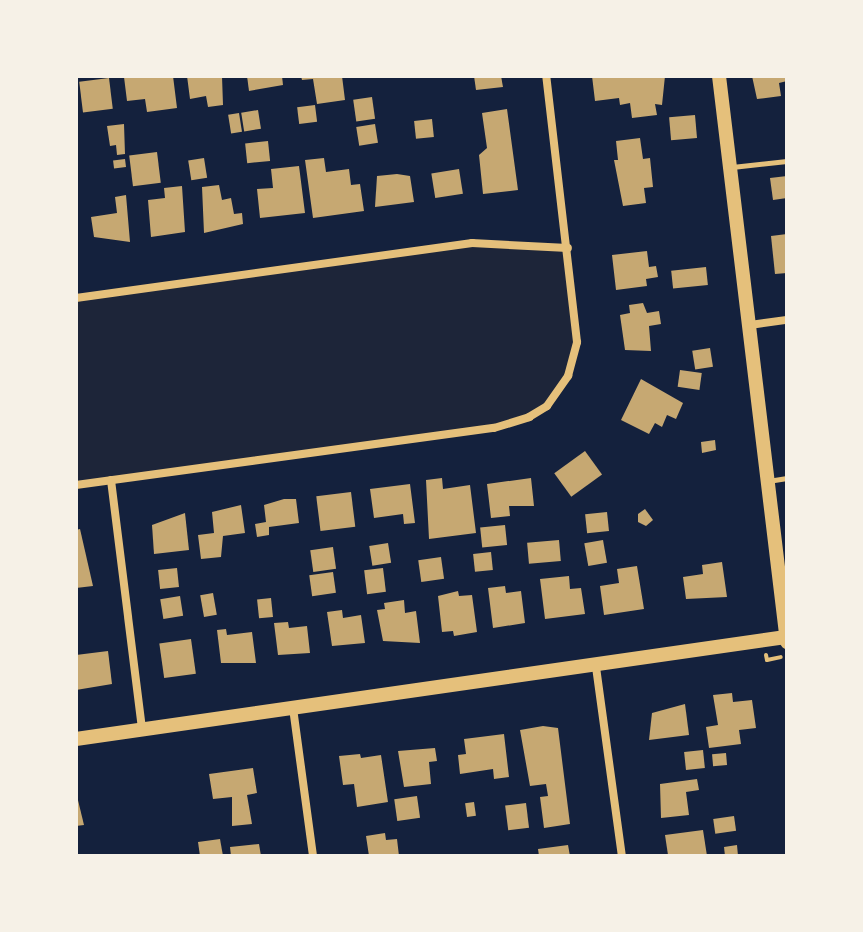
<!DOCTYPE html>
<style>
body{margin:0}
#map{position:relative;width:863px;height:932px;overflow:hidden;background:#14213d;font-family:Jost,sans-serif}
div>[style]{position:absolute}
.green>*{inset:0;background:#1d2539}
.building>*{inset:0;background:#c6a872;transform-origin:0 0}
.path>*{height:4px;margin:-2px;padding:0 2px;transform-origin:2px;border-radius:2px;background:#e5c07b}
.service>*{height:5px;margin:-2.5px;padding:0 2.5px;transform-origin:2.5px;border-radius:2.5px;background:#e5c07b}
.minor>*{height:8px;margin:-4px;padding:0 4px;transform-origin:4px;border-radius:4px;background:#e5c07b}
.tertiary>*{height:14px;margin:-7px;padding:0 7px;transform-origin:7px;border-radius:7px;background:#e5c07b}
span{translate:-50% -50%;white-space:nowrap;text-align:center;line-height:1.15;-webkit-text-stroke:6px #f6f1e7;paint-order:stroke}
.frame{position:absolute;inset:0;border:78px solid #f6f1e7;pointer-events:none}
</style>
<div id="map">
<div class="green">
<div style="clip-path:polygon(472px 243px,568px 248px,577px 322px,574px 360px,547px 406px,513px 424px,76px 485px,76px 298px)"></div>
</div>
<div class="building">
<div style="clip-path:polygon(173px 76px,177px 108px,147px 112px,145px 99px,127px 101px,124px 77px)"></div>
<div style="clip-path:polygon(187px 76px,222px 76px,223px 105px,208px 107px,206px 96px,190px 99px)"></div>
<div style="clip-path:polygon(247px 76px,282px 76px,283px 85px,249px 91px)"></div>
<div style="clip-path:polygon(301px 76px,342px 76px,345px 100px,317px 104px,313px 79px,302px 80px)"></div>
<div style="clip-path:polygon(474px 76px,501px 76px,503px 87px,476px 90px)"></div>
<div style="clip-path:polygon(592px 76px,665px 76px,662px 105px,655px 104px,657px 115px,632px 118px,630px 103px,620px 105px,619px 98px,595px 101px)"></div>
<div style="clip-path:polygon(752px 76px,787px 76px,787px 81px,779px 83px,781px 96px,757px 99px)"></div>
<div style="left:109px;top:78px;width:31px;height:30px;rotate:83deg"></div>
<div style="left:372px;top:97px;width:22px;height:19px;rotate:82deg"></div>
<div style="left:315px;top:105px;width:17px;height:18px;rotate:83deg"></div>
<div style="clip-path:polygon(507px 109px,518px 190px,483px 194px,479px 155px,487px 148px,482px 113px)"></div>
<div style="left:258px;top:110px;width:19px;height:17px;rotate:81deg"></div>
<div style="left:239px;top:113px;width:19px;height:11px;rotate:81deg"></div>
<div style="left:695px;top:115px;width:23px;height:26px;rotate:85deg"></div>
<div style="left:432px;top:119px;width:18px;height:18px;rotate:84deg"></div>
<div style="clip-path:polygon(124px 124px,125px 154px,117px 155px,116px 145px,110px 146px,107px 126px)"></div>
<div style="left:375px;top:124px;width:19px;height:19px;rotate:81deg"></div>
<div style="clip-path:polygon(640px 138px,643px 159px,650px 158px,653px 187px,644px 188px,646px 203px,623px 206px,614px 160px,618px 160px,616px 141px)"></div>
<div style="left:268px;top:141px;width:20px;height:23px;rotate:84deg"></div>
<div style="left:157px;top:152px;width:31px;height:28px;rotate:83deg"></div>
<div style="left:204px;top:158px;width:20px;height:16px;rotate:81deg"></div>
<div style="clip-path:polygon(324px 158px,326px 172px,349px 169px,351px 185px,360px 184px,364px 211px,313px 218px,305px 160px)"></div>
<div style="left:125px;top:159px;width:8px;height:12px;rotate:83deg"></div>
<div style="clip-path:polygon(299px 166px,305px 213px,260px 218px,257px 189px,273px 188px,271px 169px)"></div>
<div style="left:459px;top:169px;width:25px;height:28px;rotate:81deg"></div>
<div style="clip-path:polygon(397px 174px,410px 176px,414px 202px,375px 207px,377px 176px)"></div>
<div style="clip-path:polygon(787px 176px,787px 198px,773px 200px,770px 178px)"></div>
<div style="clip-path:polygon(219px 185px,222px 200px,231px 198px,234px 214px,242px 213px,243px 224px,204px 233px,202px 187px)"></div>
<div style="clip-path:polygon(182px 186px,185px 232px,151px 237px,148px 200px,165px 198px,164px 188px)"></div>
<div style="clip-path:polygon(126px 195px,130px 242px,94px 237px,91px 217px,117px 213px,115px 197px)"></div>
<div style="clip-path:polygon(787px 234px,787px 273px,775px 274px,771px 236px)"></div>
<div style="clip-path:polygon(647px 251px,649px 267px,656px 266px,658px 277px,646px 279px,647px 286px,616px 290px,612px 255px)"></div>
<div style="left:706px;top:267px;width:18px;height:35px;rotate:84deg"></div>
<div style="clip-path:polygon(643px 303px,647px 313px,659px 311px,661px 324px,649px 326px,651px 351px,625px 350px,620px 315px,630px 313px,629px 305px)"></div>
<div style="left:710px;top:348px;width:19px;height:18px;rotate:81deg"></div>
<div style="left:680px;top:370px;width:22px;height:17px;rotate:8deg"></div>
<div style="clip-path:polygon(641px 379px,683px 403px,676px 419px,667px 415px,662px 427px,655px 423px,649px 434px,621px 420px)"></div>
<div style="clip-path:polygon(715px 440px,716px 450px,702px 453px,701px 442px)"></div>
<div style="left:585px;top:451px;width:29px;height:38px;rotate:54deg"></div>
<div style="clip-path:polygon(442px 478px,443px 489px,470px 485px,476px 533px,429px 539px,426px 480px)"></div>
<div style="clip-path:polygon(531px 478px,534px 506px,509px 506px,510px 516px,491px 518px,487px 484px)"></div>
<div style="clip-path:polygon(410px 484px,415px 523px,404px 524px,403px 514px,374px 518px,370px 489px)"></div>
<div style="left:351px;top:492px;width:35px;height:35px;rotate:83deg"></div>
<div style="clip-path:polygon(284px 499px,296px 499px,299px 523px,269px 527px,269px 535px,257px 537px,255px 524px,266px 522px,264px 505px)"></div>
<div style="clip-path:polygon(241px 505px,245px 533px,223px 536px,221px 557px,201px 559px,198px 535px,214px 533px,212px 512px)"></div>
<div style="clip-path:polygon(645px 509px,653px 520px,646px 526px,638px 522px,638px 514px)"></div>
<div style="left:607px;top:512px;width:19px;height:22px;rotate:84deg"></div>
<div style="clip-path:polygon(185px 513px,189px 550px,154px 554px,152px 525px)"></div>
<div style="left:505px;top:525px;width:20px;height:25px;rotate:84deg"></div>
<div style="clip-path:polygon(80px 529px,93px 586px,76px 588px,76px 530px)"></div>
<div style="left:559px;top:540px;width:21px;height:32px;rotate:85deg"></div>
<div style="left:603px;top:540px;width:23px;height:19px;rotate:80deg"></div>
<div style="left:388px;top:543px;width:20px;height:19px;rotate:81deg"></div>
<div style="left:333px;top:547px;width:22px;height:23px;rotate:82deg"></div>
<div style="left:491px;top:552px;width:18px;height:18px;rotate:84deg"></div>
<div style="left:441px;top:557px;width:22px;height:23px;rotate:82deg"></div>
<div style="clip-path:polygon(722px 562px,727px 597px,686px 599px,683px 577px,703px 574px,702px 565px)"></div>
<div style="clip-path:polygon(637px 566px,644px 609px,604px 615px,600px 586px,619px 583px,617px 569px)"></div>
<div style="left:177px;top:568px;width:19px;height:19px;rotate:84deg"></div>
<div style="left:383px;top:568px;width:24px;height:19px;rotate:83deg"></div>
<div style="left:333px;top:572px;width:21px;height:24px;rotate:82deg"></div>
<div style="clip-path:polygon(569px 576px,570px 589px,581px 588px,585px 614px,545px 619px,540px 579px)"></div>
<div style="clip-path:polygon(505px 586px,506px 593px,521px 591px,525px 623px,493px 628px,488px 588px)"></div>
<div style="clip-path:polygon(458px 591px,459px 596px,472px 595px,477px 632px,454px 636px,453px 631px,442px 632px,438px 596px)"></div>
<div style="left:213px;top:593px;width:22px;height:13px;rotate:80deg"></div>
<div style="left:180px;top:596px;width:20px;height:20px;rotate:81deg"></div>
<div style="left:271px;top:598px;width:19px;height:14px;rotate:84deg"></div>
<div style="clip-path:polygon(404px 600px,405px 613px,416px 611px,420px 643px,383px 641px,377px 610px,385px 609px,384px 603px)"></div>
<div style="clip-path:polygon(342px 610px,343px 618px,361px 615px,365px 643px,332px 646px,327px 612px)"></div>
<div style="clip-path:polygon(288px 622px,289px 628px,307px 626px,310px 653px,278px 655px,274px 623px)"></div>
<div style="clip-path:polygon(226px 629px,227px 635px,252px 632px,256px 663px,221px 663px,217px 630px)"></div>
<div style="left:191px;top:639px;width:35px;height:32px;rotate:82deg"></div>
<div style="clip-path:polygon(108px 651px,112px 684px,76px 690px,76px 655px)"></div>
<div style="clip-path:polygon(732px 693px,733px 702px,752px 700px,756px 728px,739px 730px,741px 744px,709px 748px,706px 727px,718px 725px,713px 695px)"></div>
<div style="clip-path:polygon(685px 704px,689px 735px,649px 740px,652px 713px)"></div>
<div style="clip-path:polygon(543px 726px,558px 728px,570px 824px,544px 828px,540px 797px,548px 796px,546px 784px,530px 786px,520px 730px)"></div>
<div style="clip-path:polygon(504px 734px,509px 777px,494px 779px,493px 769px,460px 774px,458px 755px,466px 754px,464px 739px)"></div>
<div style="clip-path:polygon(435px 748px,437px 761px,429px 762px,431px 784px,404px 787px,398px 751px)"></div>
<div style="left:703px;top:750px;width:18px;height:19px;rotate:84deg"></div>
<div style="left:726px;top:753px;width:12px;height:14px;rotate:85deg"></div>
<div style="clip-path:polygon(360px 754px,361px 758px,381px 755px,388px 802px,357px 807px,354px 784px,343px 785px,339px 756px)"></div>
<div style="clip-path:polygon(253px 768px,257px 793px,247px 795px,252px 824px,232px 826px,232px 797px,213px 799px,209px 774px)"></div>
<div style="clip-path:polygon(697px 779px,699px 790px,686px 792px,689px 815px,661px 818px,660px 784px)"></div>
<div style="clip-path:polygon(76px 792px,84px 825px,76px 826px)"></div>
<div style="left:417px;top:796px;width:22px;height:23px;rotate:82deg"></div>
<div style="left:474px;top:802px;width:14px;height:9px;rotate:82deg"></div>
<div style="left:526px;top:803px;width:25px;height:21px;rotate:83deg"></div>
<div style="left:734px;top:816px;width:15px;height:21px;rotate:82deg"></div>
<div style="clip-path:polygon(703px 830px,707px 856px,668px 855px,665px 835px)"></div>
<div style="clip-path:polygon(385px 833px,386px 840px,397px 839px,399px 856px,369px 856px,366px 836px)"></div>
<div style="clip-path:polygon(220px 839px,223px 856px,200px 856px,198px 842px)"></div>
<div style="clip-path:polygon(259px 844px,261px 856px,231px 856px,230px 847px)"></div>
<div style="clip-path:polygon(568px 845px,570px 856px,539px 856px,538px 849px)"></div>
<div style="clip-path:polygon(737px 845px,738px 856px,725px 856px,724px 847px)"></div>
</div>
<div class="path">
<div style="left:766px;top:655px;width:5px;rotate:79deg"></div>
<div style="left:767px;top:660px;width:14px;rotate:-12deg"></div>
</div>
<div class="service">
<div style="left:732px;top:167px;width:55px;rotate:-6.2deg"></div>
<div style="left:768px;top:481px;width:19px;rotate:-9deg"></div>
</div>
<div class="minor">
<div style="left:76px;top:298px;width:400px;rotate:-7.9deg"></div>
<div style="left:472px;top:243px;width:96px;rotate:3deg"></div>
<div style="left:750px;top:325px;width:37px;rotate:-8deg"></div>
<div style="left:111px;top:480px;width:252px;rotate:82.9deg"></div>
<div style="left:76px;top:485px;width:422px;rotate:-7.8deg"></div>
<div style="left:494px;top:428px;width:37px;rotate:-17deg"></div>
<div style="left:529px;top:417px;width:21px;rotate:-31deg"></div>
<div style="left:547px;top:406px;width:37px;rotate:-55deg"></div>
<div style="left:568px;top:376px;width:35px;rotate:-75deg"></div>
<div style="left:577px;top:342px;width:268px;rotate:-96.6deg"></div>
<div style="left:596px;top:667px;width:191px;rotate:82.2deg"></div>
<div style="left:293px;top:708px;width:149px;rotate:82.3deg"></div>
</div>
<div class="tertiary">
<div style="left:719px;top:76px;width:570px;rotate:83.15deg"></div>
<div style="left:76px;top:739px;width:717px;rotate:-8.18deg"></div>
</div>
<div class="frame"></div>
</div>
